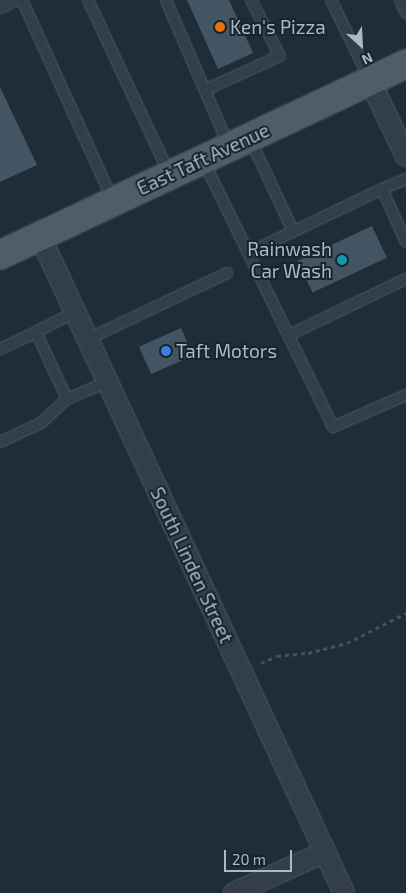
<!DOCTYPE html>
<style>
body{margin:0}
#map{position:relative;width:406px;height:893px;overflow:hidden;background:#1e2d38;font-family:"Exo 2",sans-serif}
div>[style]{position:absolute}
.building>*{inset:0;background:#435463;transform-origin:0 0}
.path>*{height:3px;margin-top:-1.5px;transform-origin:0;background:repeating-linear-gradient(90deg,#3d5656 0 4px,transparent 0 8px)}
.roads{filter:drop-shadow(0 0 1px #4f5c67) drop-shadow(0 0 1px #4f5c67)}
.lane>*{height:10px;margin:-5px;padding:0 5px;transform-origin:5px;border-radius:5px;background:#323e49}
.street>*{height:20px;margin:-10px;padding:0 10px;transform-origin:10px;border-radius:10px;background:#323e49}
.primary>*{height:28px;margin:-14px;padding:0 14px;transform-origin:14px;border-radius:14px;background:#4f5d69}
.dots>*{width:14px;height:14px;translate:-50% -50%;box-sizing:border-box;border:2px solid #17232d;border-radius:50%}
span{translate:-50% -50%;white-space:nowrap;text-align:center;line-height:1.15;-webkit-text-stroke:4px #17232d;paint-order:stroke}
.poi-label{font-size:19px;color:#abb9c6}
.left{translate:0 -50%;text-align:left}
.right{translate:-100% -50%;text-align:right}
.street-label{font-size:19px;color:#abb9c6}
.north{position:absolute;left:336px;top:20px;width:50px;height:50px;-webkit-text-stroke:4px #17232d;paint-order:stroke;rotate:155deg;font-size:14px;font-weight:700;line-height:20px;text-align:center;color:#abb9c6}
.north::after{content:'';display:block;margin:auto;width:18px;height:22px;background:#abb9c6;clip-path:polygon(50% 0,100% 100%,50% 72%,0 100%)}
.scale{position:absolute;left:224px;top:850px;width:68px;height:22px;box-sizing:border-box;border:2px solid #abb9c6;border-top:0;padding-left:6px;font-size:15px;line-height:18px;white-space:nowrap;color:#abb9c6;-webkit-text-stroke:4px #17232d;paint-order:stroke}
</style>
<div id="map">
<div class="building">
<div style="clip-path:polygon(187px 0,229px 0,253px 53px,218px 69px)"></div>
<div style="clip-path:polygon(0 87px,37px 165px,0 182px)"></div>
<div style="left:372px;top:226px;width:35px;height:82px;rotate:65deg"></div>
<div style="left:181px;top:328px;width:30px;height:46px;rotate:66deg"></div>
</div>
<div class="path">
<div style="left:261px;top:663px;width:17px;rotate:-24deg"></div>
<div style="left:277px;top:656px;width:31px;rotate:-6deg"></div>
<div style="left:308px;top:653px;width:40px;rotate:-14.4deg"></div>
<div style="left:347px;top:643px;width:66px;rotate:-27deg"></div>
</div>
<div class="roads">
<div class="lane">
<div style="left:22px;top:0;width:221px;rotate:65.6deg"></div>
<div style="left:88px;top:0;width:191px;rotate:64.9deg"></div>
<div style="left:166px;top:0;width:159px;rotate:66.7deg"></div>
<div style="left:331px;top:0;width:89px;rotate:64deg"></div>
<div style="left:400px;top:0;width:14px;rotate:65deg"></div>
<div style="left:0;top:8px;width:19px;rotate:-25deg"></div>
<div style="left:205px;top:90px;width:82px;rotate:-24.4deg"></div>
<div style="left:280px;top:56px;width:63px;rotate:-117.4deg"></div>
<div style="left:250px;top:139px;width:102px;rotate:64.9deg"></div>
<div style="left:203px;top:160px;width:297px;rotate:64deg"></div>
<div style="left:333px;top:427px;width:80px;rotate:-23.7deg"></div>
<div style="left:382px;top:189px;width:26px;rotate:-23deg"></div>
<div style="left:248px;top:253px;width:148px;rotate:-25.5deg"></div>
<div style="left:382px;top:189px;width:58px;rotate:65.6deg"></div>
<div style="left:75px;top:312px;width:44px;rotate:152.9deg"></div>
<div style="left:36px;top:332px;width:74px;rotate:65.2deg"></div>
<div style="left:67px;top:399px;width:43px;rotate:-23deg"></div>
<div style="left:289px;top:335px;width:130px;rotate:-25.6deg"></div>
<div style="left:88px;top:339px;width:154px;rotate:-25.4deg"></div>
<div style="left:0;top:349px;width:40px;rotate:-25deg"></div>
<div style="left:0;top:442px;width:45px;rotate:-24.9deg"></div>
<div style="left:41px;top:423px;width:35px;rotate:-43deg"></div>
</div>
<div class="street">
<div style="left:370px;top:81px;width:83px;rotate:64.4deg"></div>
<div style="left:40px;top:236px;width:724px;rotate:65.17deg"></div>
<div style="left:234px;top:893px;width:100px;rotate:-24.3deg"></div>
</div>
<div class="primary">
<div style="left:0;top:255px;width:449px;rotate:-25.2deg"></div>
</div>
</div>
<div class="dots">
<div style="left:220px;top:27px;background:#e8710a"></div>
<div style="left:342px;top:260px;background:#0f9aa8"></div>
<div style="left:166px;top:351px;background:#3f7fe0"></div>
</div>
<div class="poi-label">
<span class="left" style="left:230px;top:27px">Ken's Pizza</span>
<span class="right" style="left:332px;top:260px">Rainwash<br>Car Wash</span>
<span class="left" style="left:176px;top:351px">Taft Motors</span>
</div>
<div class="street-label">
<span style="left:203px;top:159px;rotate:-25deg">East Taft Avenue</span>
<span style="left:192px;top:565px;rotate:65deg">South Linden Street</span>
</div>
<div class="north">N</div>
<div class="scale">20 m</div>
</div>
